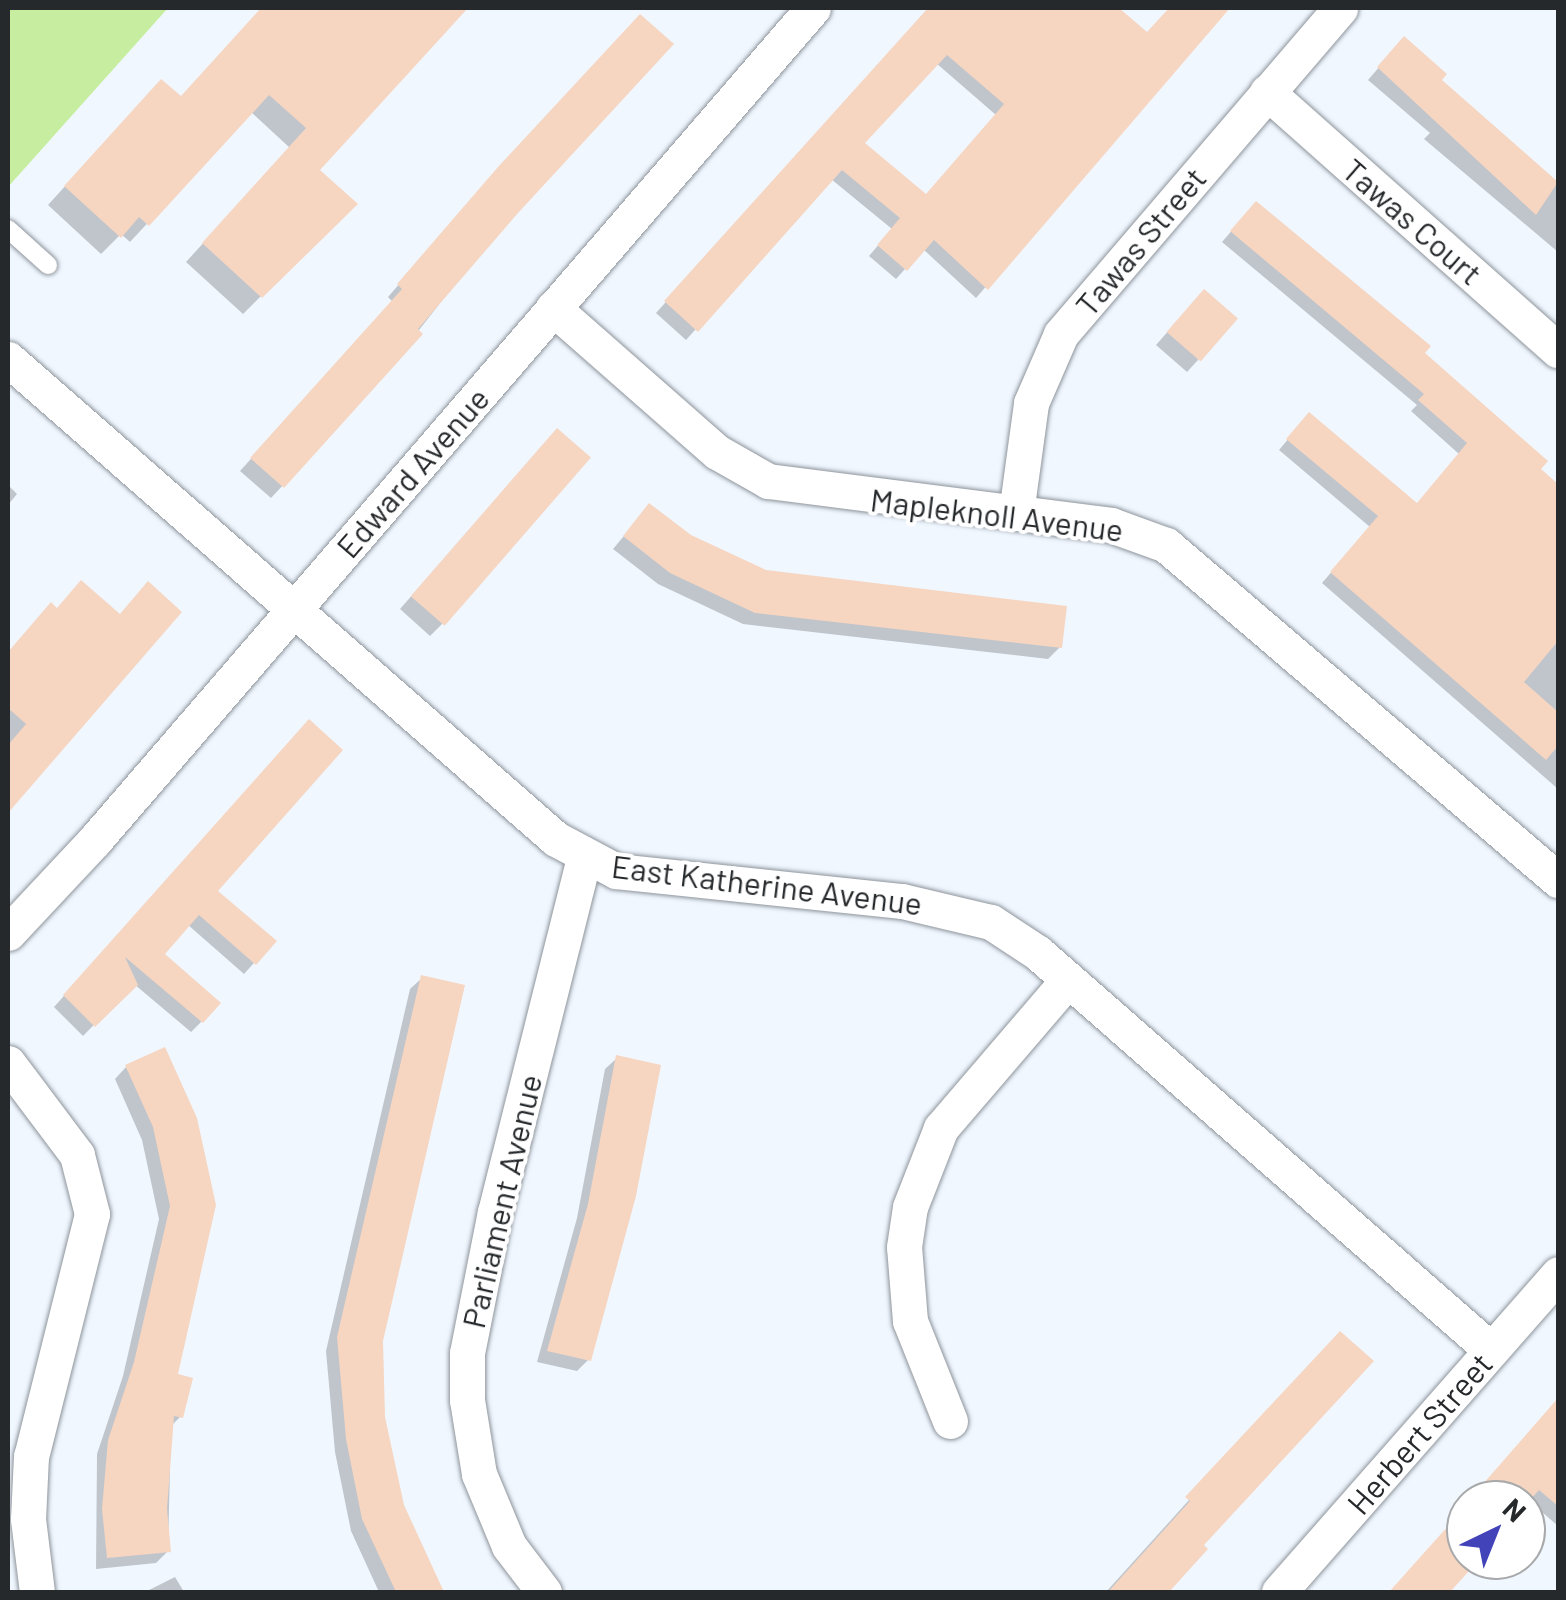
<!DOCTYPE html>
<style>
body{margin:0}
#map{position:relative;width:1566px;height:1600px;overflow:hidden;background:#f0f7ff;font-family:Barlow,sans-serif}
div>[style]{position:absolute}
.green>*{inset:0;background:#c7eea0}
.shadow>*{inset:0;background:#0003}
.building>*{inset:0;background:#f6d5c1;transform-origin:0 0}
.roads{filter:drop-shadow(0 0 2px #8e949b) drop-shadow(0 0 2px #8e949b)}
.lane>*{height:18px;margin:-9px;padding:0 9px;transform-origin:9px;border-radius:9px;background:#fff}
.street>*{height:35px;margin:-17.5px;padding:0 17.5px;transform-origin:17.5px;border-radius:17.5px;background:#fff}
span{translate:-50% -50%;white-space:nowrap;text-align:center;line-height:1.15;-webkit-text-stroke:8px #fff;paint-order:stroke}
.street-label{font-size:32px;color:#26292b}
.frame{position:absolute;inset:0;border:10px solid #26292b;pointer-events:none}
.north{position:absolute;left:1446px;top:1480px;width:100px;height:100px;box-sizing:border-box;background:#fff;border:2px solid #a8a9aa;border-radius:50%;rotate:43deg;font-size:28px;font-weight:700;line-height:40px;text-align:center;color:#26292b}
.north::after{content:'';display:block;margin:auto;width:35px;height:45px;background:#4243b8;clip-path:polygon(50% 0,100% 100%,50% 72%,0 100%)}
</style>
<div id="map">
<div class="green">
<div style="clip-path:polygon(8px 8px,168px 8px,8px 187px)"></div>
</div>
<div class="shadow">
<div style="clip-path:polygon(264px 8px,465px 8px,317px 170px,354px 204px,243px 314px,186px 262px,290px 148px,251px 112px,130px 242px,121px 234px,101px 254px,48px 205px,143px 100px,180px 99px)"></div>
<div style="clip-path:polygon(evenodd,929px 8px,1115px 8px,1147px 35px,1171px 8px,1228px 8px,976px 298px,923px 249px,896px 279px,869px 256px,892px 229px,831px 179px,686px 340px,656px 313px,929px 8px,936px 63px,996px 115px,925px 197px,862px 143px,936px 63px)"></div>
<div style="clip-path:polygon(1393px 51px,1438px 81px,1558px 185px,1558px 252px,1424px 139px,1430px 133px,1368px 80px)"></div>
<div style="clip-path:polygon(487px 182px,466px 270px,372px 390px,271px 498px,240px 471px,393px 302px,388px 297px)"></div>
<div style="clip-path:polygon(1247px 213px,1421px 354px,1558px 487px,1558px 789px,1322px 583px,1370px 527px,1279px 450px,1300px 425px,1416px 505px,1459px 454px,1411px 411px,1417px 405px,1222px 242px)"></div>
<div style="clip-path:polygon(1192px 304px,1198px 360px,1187px 372px,1156px 345px)"></div>
<div style="clip-path:polygon(545px 443px,442px 624px,430px 636px,400px 609px)"></div>
<div style="clip-path:polygon(8px 485px,17px 494px,8px 505px)"></div>
<div style="clip-path:polygon(649px 506px,690px 538px,766px 573px,1060px 647px,1048px 659px,743px 624px,658px 584px,613px 549px)"></div>
<div style="clip-path:polygon(56px 611px,119px 617px,178px 612px,8px 808px,8px 654px,41px 615px)"></div>
<div style="clip-path:polygon(299px 733px,215px 891px,254px 963px,244px 974px,187px 924px,161px 954px,217px 1003px,201px 1022px,191px 1032px,134px 984px,83px 1036px,54px 1007px)"></div>
<div style="clip-path:polygon(422px 978px,380px 1340px,383px 1418px,401px 1506px,441px 1592px,379px 1592px,351px 1531px,335px 1452px,326px 1351px,410px 989px)"></div>
<div style="clip-path:polygon(617px 1058px,589px 1359px,577px 1371px,537px 1362px,577px 1218px,605px 1069px)"></div>
<div style="clip-path:polygon(126px 1067px,214px 1205px,175px 1376px,180px 1417px,171px 1426px,168px 1551px,156px 1563px,96px 1569px,97px 1454px,123px 1376px,159px 1219px,142px 1140px,115px 1079px)"></div>
<div style="clip-path:polygon(1328px 1346px,1370px 1362px,1160px 1592px,1106px 1592px)"></div>
<div style="clip-path:polygon(1558px 1401px,1558px 1526px,1527px 1499px,1471px 1500px)"></div>
<div style="clip-path:polygon(175px 1577px,184px 1592px,145px 1592px)"></div>
</div>
<div class="building">
<div style="clip-path:polygon(261px 8px,468px 8px,320px 170px,358px 204px,262px 298px,202px 243px,306px 128px,269px 95px,149px 226px,139px 217px,121px 238px,64px 186px,161px 79px,181px 96px)"></div>
<div style="clip-path:polygon(evenodd,928px 8px,1119px 8px,1147px 32px,1169px 8px,1230px 8px,988px 290px,934px 240px,907px 271px,877px 245px,900px 218px,842px 170px,698px 332px,664px 301px,928px 8px,947px 55px,1004px 104px,926px 194px,865px 143px,947px 55px)"></div>
<div style="clip-path:polygon(640px 14px,674px 44px,518px 213px,418px 329px,423px 334px,284px 488px,250px 458px,402px 289px,397px 284px,498px 167px)"></div>
<div style="clip-path:polygon(1404px 36px,1447px 74px,1442px 80px,1558px 182px,1536px 215px,1377px 67px)"></div>
<div style="clip-path:polygon(1256px 201px,1431px 346px,1425px 353px,1548px 461px,1541px 469px,1558px 484px,1558px 641px,1524px 682px,1558px 712px,1558px 746px,1546px 760px,1330px 572px,1378px 516px,1286px 439px,1309px 412px,1417px 503px,1467px 443px,1418px 400px,1424px 394px,1230px 231px)"></div>
<div style="left:1204px;top:289px;width:45px;height:57px;rotate:41deg"></div>
<div style="left:557px;top:428px;width:45px;height:223px;rotate:41deg"></div>
<div style="clip-path:polygon(649px 503px,691px 535px,766px 570px,1067px 606px,1062px 648px,755px 613px,670px 573px,623px 536px)"></div>
<div style="clip-path:polygon(81px 580px,120px 614px,148px 581px,182px 612px,8px 813px,8px 745px,26px 724px,8px 708px,8px 652px,51px 602px,57px 608px)"></div>
<div style="clip-path:polygon(309px 719px,343px 750px,218px 891px,277px 941px,256px 965px,199px 915px,165px 954px,221px 1003px,203px 1023px,125px 957px,138px 985px,95px 1027px,63px 995px)"></div>
<div style="clip-path:polygon(421px 975px,465px 985px,383px 1341px,385px 1417px,404px 1505px,444px 1592px,396px 1592px,362px 1519px,346px 1439px,337px 1337px)"></div>
<div style="clip-path:polygon(165px 1047px,197px 1118px,216px 1205px,178px 1374px,193px 1378px,183px 1418px,174px 1416px,167px 1509px,171px 1552px,107px 1558px,102px 1509px,108px 1440px,134px 1362px,170px 1206px,153px 1127px,125px 1065px)"></div>
<div style="clip-path:polygon(616px 1055px,661px 1065px,636px 1196px,591px 1361px,547px 1351px,588px 1204px)"></div>
<div style="clip-path:polygon(1340px 1331px,1374px 1361px,1204px 1545px,1208px 1549px,1169px 1592px,1108px 1592px,1190px 1501px,1185px 1497px)"></div>
<div style="clip-path:polygon(1558px 1398px,1558px 1506px,1539px 1490px,1530px 1500px,1469px 1500px)"></div>
<div style="clip-path:polygon(1466px 1506px,1466px 1560px,1479px 1560px,1450px 1592px,1389px 1592px)"></div>
</div>
<div class="roads">
<div class="lane">
<div style="left:8px;top:229px;width:54px;rotate:42deg"></div>
</div>
<div class="street">
<div style="left:1267px;top:92px;width:389px;rotate:41.6deg"></div>
<div style="left:553px;top:308px;width:218px;rotate:41.3deg"></div>
<div style="left:717px;top:452px;width:59px;rotate:29.6deg"></div>
<div style="left:768px;top:481px;width:346px;rotate:7.3deg"></div>
<div style="left:1111px;top:525px;width:59px;rotate:20deg"></div>
<div style="left:1166px;top:545px;width:516px;rotate:40.52deg"></div>
<div style="left:8px;top:359px;width:728px;rotate:41.22deg"></div>
<div style="left:556px;top:839px;width:68px;rotate:28.1deg"></div>
<div style="left:616px;top:871px;width:288px;rotate:6deg"></div>
<div style="left:902px;top:901px;width:91px;rotate:13.3deg"></div>
<div style="left:991px;top:922px;width:56px;rotate:33.4deg"></div>
<div style="left:1038px;top:953px;width:602px;rotate:41.23deg"></div>
<div style="left:1016px;top:513px;width:111px;rotate:-82.2deg"></div>
<div style="left:1031px;top:403px;width:75px;rotate:-66.5deg"></div>
<div style="left:1061px;top:334px;width:429px;rotate:-49.4deg"></div>
<div style="left:8px;top:933px;width:127px;rotate:-46.9deg"></div>
<div style="left:95px;top:840px;width:1099px;rotate:-49.21deg"></div>
<div style="left:8px;top:1063px;width:115px;rotate:53.1deg"></div>
<div style="left:77px;top:1155px;width:61px;rotate:75.7deg"></div>
<div style="left:92px;top:1214px;width:250px;rotate:104.1deg"></div>
<div style="left:31px;top:1456px;width:63px;rotate:92.7deg"></div>
<div style="left:28px;top:1519px;width:74px;rotate:83deg"></div>
<div style="left:950px;top:1421px;width:108px;rotate:-111.8deg"></div>
<div style="left:910px;top:1321px;width:74px;rotate:-94.6deg"></div>
<div style="left:904px;top:1247px;width:40px;rotate:-81.5deg"></div>
<div style="left:910px;top:1207px;width:85px;rotate:-68.6deg"></div>
<div style="left:941px;top:1128px;width:195px;rotate:-49.4deg"></div>
<div style="left:544px;top:1592px;width:58px;rotate:-127.3deg"></div>
<div style="left:509px;top:1546px;width:78px;rotate:-112.6deg"></div>
<div style="left:479px;top:1474px;width:75px;rotate:-99.2deg"></div>
<div style="left:467px;top:1400px;width:47px;rotate:-90deg"></div>
<div style="left:467px;top:1353px;width:144px;rotate:-78.8deg"></div>
<div style="left:495px;top:1212px;width:365px;rotate:-75.9deg"></div>
<div style="left:1279px;top:1592px;width:423px;rotate:-48.7deg"></div>
</div>
</div>
<div class="street-label">
<span style="left:1413px;top:221px;rotate:41deg">Tawas Court</span>
<span style="left:1140px;top:241px;rotate:-50deg">Tawas Street</span>
<span style="left:412px;top:472px;rotate:-49deg">Edward Avenue</span>
<span style="left:997px;top:514px;rotate:7deg">Mapleknoll Avenue</span>
<span style="left:767px;top:884px;rotate:7deg">East Katherine Avenue</span>
<span style="left:501px;top:1201px;rotate:-77deg">Parliament Avenue</span>
<span style="left:1419px;top:1433px;rotate:-49deg">Herbert Street</span>
</div>
<div class="frame"></div>
<div class="north">N</div>
</div>
